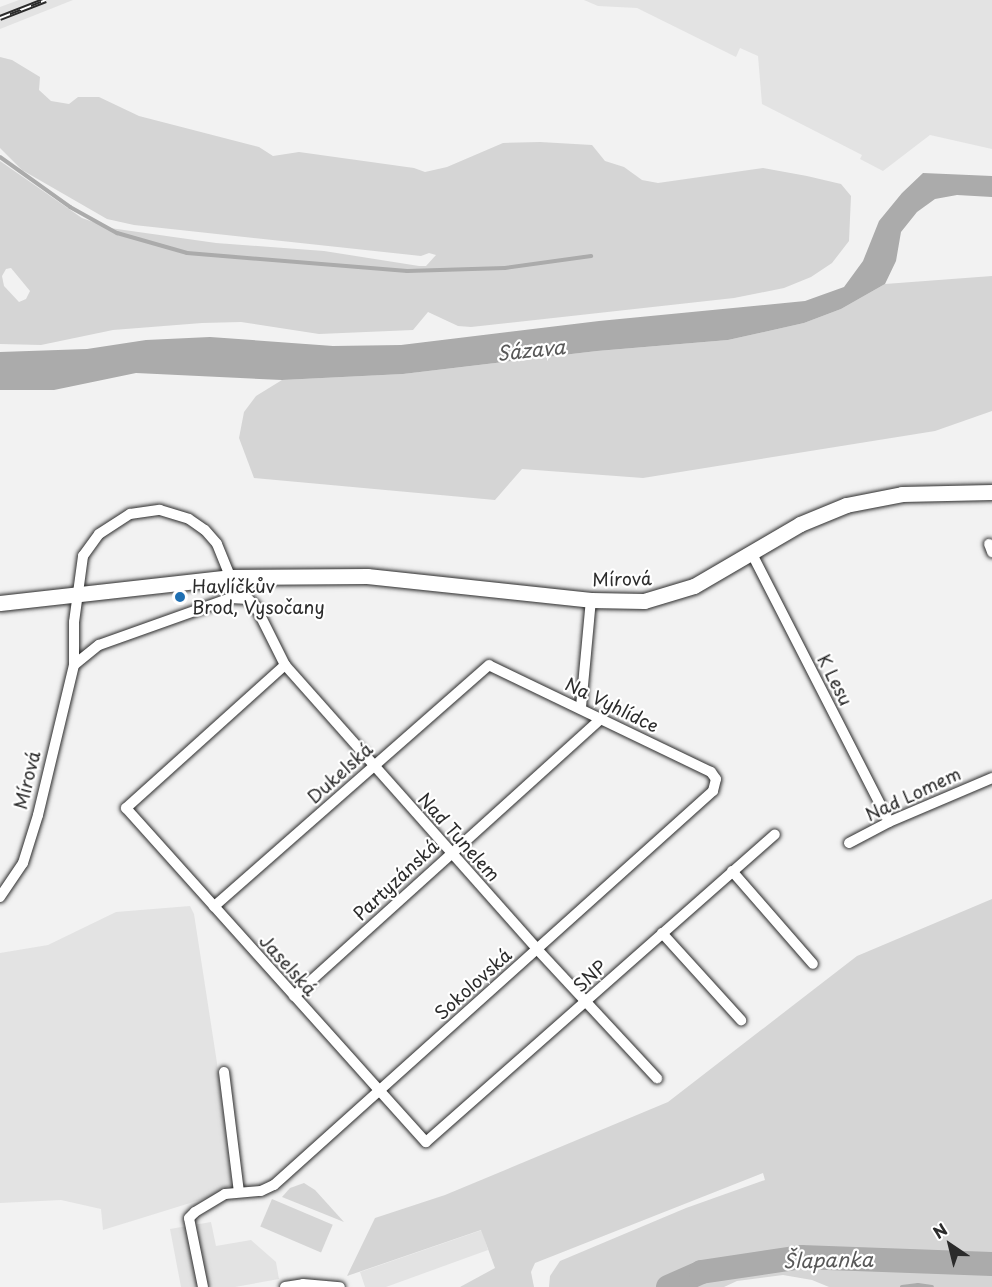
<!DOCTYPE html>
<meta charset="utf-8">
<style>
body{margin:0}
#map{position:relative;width:992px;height:1287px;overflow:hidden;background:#f2f2f2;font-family:"Playpen Sans",sans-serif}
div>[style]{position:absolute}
.built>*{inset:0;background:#e3e3e3}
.green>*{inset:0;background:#d5d5d5;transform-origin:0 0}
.water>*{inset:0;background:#ababab}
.stream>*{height:4px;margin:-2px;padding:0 2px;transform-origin:2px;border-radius:2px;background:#ababab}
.river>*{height:24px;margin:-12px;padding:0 12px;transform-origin:12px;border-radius:12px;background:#ababab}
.roads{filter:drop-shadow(0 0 2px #2b2b2b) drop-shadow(0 0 2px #2b2b2b)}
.street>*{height:10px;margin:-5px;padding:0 5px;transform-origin:5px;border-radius:5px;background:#fff}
.secondary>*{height:15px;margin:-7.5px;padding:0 7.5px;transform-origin:7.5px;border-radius:7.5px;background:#fff}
.rail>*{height:6px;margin-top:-3px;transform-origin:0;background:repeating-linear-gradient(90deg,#fff 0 11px,#2b2b2b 0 22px);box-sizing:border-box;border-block:2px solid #2b2b2b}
.dots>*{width:16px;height:16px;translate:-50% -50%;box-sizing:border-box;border:3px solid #fff;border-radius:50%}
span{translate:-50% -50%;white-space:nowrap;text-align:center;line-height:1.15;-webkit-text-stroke:4.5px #fff;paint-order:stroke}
.street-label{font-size:18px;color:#2b2b2b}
.poi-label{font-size:18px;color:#2b2b2b}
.left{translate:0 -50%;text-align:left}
.water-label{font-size:20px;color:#585858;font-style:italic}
.north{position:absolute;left:920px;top:1215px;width:60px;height:60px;-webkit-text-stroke:4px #fff;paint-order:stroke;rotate:325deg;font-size:16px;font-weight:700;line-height:24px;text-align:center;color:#2b2b2b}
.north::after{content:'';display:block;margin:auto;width:21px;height:27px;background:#2b2b2b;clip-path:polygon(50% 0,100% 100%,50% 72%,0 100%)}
</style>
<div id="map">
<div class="built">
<div style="clip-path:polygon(19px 0,73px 0,0 29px,0 7px)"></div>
<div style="clip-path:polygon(584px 0,992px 0,992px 149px,930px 135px,883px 171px,860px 159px,862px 155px,762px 104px,758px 56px,740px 48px,736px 57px,637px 8px,598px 6px)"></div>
<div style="clip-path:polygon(190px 906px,194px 914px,217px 1063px,232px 1184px,216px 1195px,103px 1230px,101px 1209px,61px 1200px,0 1203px,0 953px,48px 945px,116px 912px)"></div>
<div style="clip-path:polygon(211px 1222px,216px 1246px,251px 1240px,276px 1262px,279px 1279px,235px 1287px,181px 1287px,170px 1229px)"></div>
<div style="clip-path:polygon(482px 1230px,488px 1250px,386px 1287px,365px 1287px,360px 1272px)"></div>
</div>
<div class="green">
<div style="clip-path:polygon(evenodd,0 57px,12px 60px,40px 77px,39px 90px,51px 101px,69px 104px,78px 97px,99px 97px,139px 116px,259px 147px,273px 156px,299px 152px,414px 168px,425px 172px,447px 167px,503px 143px,540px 142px,592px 145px,605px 161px,624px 167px,642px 180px,658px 183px,763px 168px,807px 176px,841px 184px,851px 196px,849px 241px,832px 263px,811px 277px,784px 288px,734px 298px,471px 327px,458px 326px,428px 312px,413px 330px,319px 334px,241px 322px,202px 323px,113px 330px,41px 345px,0 344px,0 161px,82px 218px,110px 228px,216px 243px,324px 251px,419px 266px,426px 266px,436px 255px,429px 253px,421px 256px,134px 225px,107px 219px,22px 170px,0 148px,0 57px,11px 268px,30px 291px,26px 299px,19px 302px,4px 286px,2px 276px,6px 269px,11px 268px)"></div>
<div style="clip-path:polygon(992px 276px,992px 411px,935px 431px,643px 478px,522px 469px,495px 500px,254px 478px,239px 438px,244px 412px,256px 396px,282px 380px,403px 374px,597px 351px,728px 340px,804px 323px,841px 309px,885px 284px)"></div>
<div style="clip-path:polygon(992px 899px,992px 1287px,829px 1287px,812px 1280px,783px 1275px,737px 1281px,724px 1287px,549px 1287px,550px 1276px,560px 1261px,686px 1208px,765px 1180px,763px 1173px,535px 1263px,531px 1272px,534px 1287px,460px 1287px,495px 1268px,481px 1230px,347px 1276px,375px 1218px,445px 1195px,668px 1102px,857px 956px)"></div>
<div style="clip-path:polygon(304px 1183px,315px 1190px,344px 1222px,282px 1197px,290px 1188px)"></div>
<div style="left:272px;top:1199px;width:66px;height:30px;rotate:23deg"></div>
</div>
<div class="water">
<div style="clip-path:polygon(923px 173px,992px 176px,992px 197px,957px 195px,935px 199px,917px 212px,901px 232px,896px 261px,885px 284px,841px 309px,804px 323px,728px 340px,597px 351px,403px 374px,282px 380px,136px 373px,54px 390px,0 390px,0 352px,87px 349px,146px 340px,210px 337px,333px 346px,401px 345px,599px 321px,805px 301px,844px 287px,863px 261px,879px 221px,902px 193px)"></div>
</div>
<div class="stream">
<div style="left:0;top:157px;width:86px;rotate:35.5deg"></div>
<div style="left:70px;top:207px;width:54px;rotate:29deg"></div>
<div style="left:117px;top:233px;width:73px;rotate:15.9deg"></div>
<div style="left:187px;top:253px;width:221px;rotate:4.7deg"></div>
<div style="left:407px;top:271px;width:98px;rotate:-1.8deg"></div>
<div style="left:505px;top:268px;width:87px;rotate:-7.9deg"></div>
<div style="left:902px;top:1287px;width:16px;rotate:-7deg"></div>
<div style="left:918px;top:1285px;width:14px;rotate:8deg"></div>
</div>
<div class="river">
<div style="left:668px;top:1287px;width:36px;rotate:-24deg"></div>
<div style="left:701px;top:1272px;width:101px;rotate:-8.5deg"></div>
<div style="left:801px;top:1257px;width:191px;rotate:2.1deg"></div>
</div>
<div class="roads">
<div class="street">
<div style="left:989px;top:544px;width:9px;rotate:69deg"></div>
<div style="left:751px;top:552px;width:303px;rotate:62.9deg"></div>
<div style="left:74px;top:665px;width:32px;rotate:-39deg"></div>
<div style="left:99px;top:645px;width:140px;rotate:-19.6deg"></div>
<div style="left:231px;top:598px;width:17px;rotate:3deg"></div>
<div style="left:248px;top:599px;width:9px;rotate:41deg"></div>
<div style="left:255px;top:605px;width:67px;rotate:63.4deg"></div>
<div style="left:285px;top:665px;width:378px;rotate:48.4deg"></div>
<div style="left:536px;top:948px;width:178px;rotate:47.1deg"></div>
<div style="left:285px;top:665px;width:214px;rotate:138deg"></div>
<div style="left:126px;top:808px;width:449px;rotate:48.1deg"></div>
<div style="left:426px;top:1142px;width:465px;rotate:-41.4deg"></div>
<div style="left:581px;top:707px;width:107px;rotate:-84.7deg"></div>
<div style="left:849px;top:843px;width:45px;rotate:-27.7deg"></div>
<div style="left:889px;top:822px;width:112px;rotate:-23.1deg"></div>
<div style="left:732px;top:871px;width:123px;rotate:48.9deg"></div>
<div style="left:0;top:897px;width:41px;rotate:-55.9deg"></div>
<div style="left:23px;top:863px;width:50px;rotate:-72.6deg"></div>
<div style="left:38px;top:815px;width:154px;rotate:-76.5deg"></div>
<div style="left:74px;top:665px;width:43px;rotate:-90deg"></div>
<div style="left:74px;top:622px;width:67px;rotate:-82.2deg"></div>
<div style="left:83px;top:556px;width:27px;rotate:-54deg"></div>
<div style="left:99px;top:534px;width:37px;rotate:-33deg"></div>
<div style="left:130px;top:514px;width:30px;rotate:-8deg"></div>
<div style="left:160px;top:510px;width:30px;rotate:17deg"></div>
<div style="left:189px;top:519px;width:19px;rotate:35deg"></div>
<div style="left:205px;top:530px;width:18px;rotate:49deg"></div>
<div style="left:217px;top:544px;width:35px;rotate:68deg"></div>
<div style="left:662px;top:933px;width:118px;rotate:47.8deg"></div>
<div style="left:294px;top:996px;width:415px;rotate:-42.1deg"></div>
<div style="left:224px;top:1072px;width:121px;rotate:82.9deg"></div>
<div style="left:203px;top:1287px;width:70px;rotate:-101.5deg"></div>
<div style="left:189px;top:1218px;width:8px;rotate:-45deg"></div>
<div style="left:195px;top:1212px;width:35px;rotate:-31deg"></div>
<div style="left:225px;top:1194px;width:36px;rotate:-5deg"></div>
<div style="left:261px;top:1191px;width:14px;rotate:-25deg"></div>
<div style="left:274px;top:1185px;width:590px;rotate:-41.91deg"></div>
<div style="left:713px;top:791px;width:12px;rotate:-76deg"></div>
<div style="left:716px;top:779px;width:9px;rotate:-126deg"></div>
<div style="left:711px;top:772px;width:246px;rotate:-154.3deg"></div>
<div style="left:489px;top:665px;width:366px;rotate:138.7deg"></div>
<div style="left:285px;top:1287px;width:18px;rotate:-9deg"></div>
<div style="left:303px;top:1284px;width:37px;rotate:5deg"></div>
</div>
<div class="secondary">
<div style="left:0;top:603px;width:231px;rotate:-6.4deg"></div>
<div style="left:230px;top:577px;width:137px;rotate:-0.4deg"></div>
<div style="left:367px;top:576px;width:225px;rotate:6.1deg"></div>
<div style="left:591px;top:600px;width:53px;rotate:1.1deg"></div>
<div style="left:644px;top:601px;width:52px;rotate:-16.7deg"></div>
<div style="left:694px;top:586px;width:123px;rotate:-30.3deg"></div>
<div style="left:800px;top:524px;width:50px;rotate:-22.4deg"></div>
<div style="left:846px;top:505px;width:57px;rotate:-11.1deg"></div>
<div style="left:902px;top:494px;width:90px;rotate:-1.3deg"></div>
</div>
</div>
<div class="rail">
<div style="left:0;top:18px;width:49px;rotate:-21.4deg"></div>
</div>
<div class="dots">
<div style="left:180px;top:597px;background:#1f6fb2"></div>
</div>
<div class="street-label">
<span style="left:622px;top:579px;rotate:-1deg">Mírová</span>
<span style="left:835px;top:680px;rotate:63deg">K Lesu</span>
<span style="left:612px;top:705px;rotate:26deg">Na Vyhlídce</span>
<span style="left:340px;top:773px;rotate:-42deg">Dukelská</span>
<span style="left:27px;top:780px;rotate:-76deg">Mírová</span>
<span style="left:913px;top:794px;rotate:-25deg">Nad Lomem</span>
<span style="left:459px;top:837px;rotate:48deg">Nad Tunelem</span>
<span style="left:396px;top:880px;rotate:-43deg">Partyzánská</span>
<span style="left:288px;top:965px;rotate:48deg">Jaselská</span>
<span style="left:590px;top:976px;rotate:-42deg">SNP</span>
<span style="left:473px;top:984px;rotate:-42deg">Sokolovská</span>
</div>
<div class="poi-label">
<span class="left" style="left:192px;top:597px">Havlíčkův<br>Brod, Vysočany</span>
</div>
<div class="water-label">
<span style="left:531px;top:350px;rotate:-6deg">Sázava</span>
<span style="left:828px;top:1260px;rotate:-1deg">Šlapanka</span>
</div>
<div class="north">N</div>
</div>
